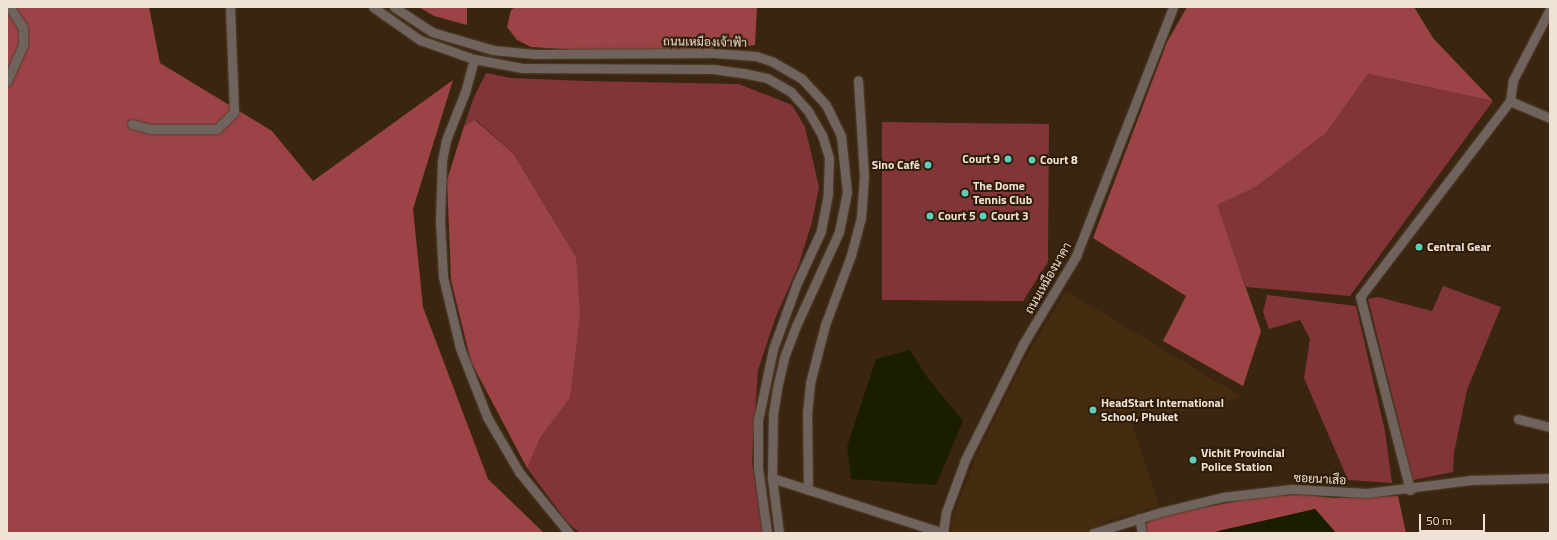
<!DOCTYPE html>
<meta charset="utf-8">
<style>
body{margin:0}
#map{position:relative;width:1557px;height:540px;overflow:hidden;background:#392510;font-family:"Titillium Web",Sarabun,sans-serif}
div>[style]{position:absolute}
.built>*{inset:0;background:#452c10}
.green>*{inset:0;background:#813538}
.forest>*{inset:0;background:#9c4347}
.water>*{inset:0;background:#1b1d01}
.roads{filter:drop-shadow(0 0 1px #53402c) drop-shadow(0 0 1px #53402c)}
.minor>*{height:9px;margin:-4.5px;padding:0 4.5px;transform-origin:4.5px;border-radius:4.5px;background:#70625c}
.dots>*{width:11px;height:11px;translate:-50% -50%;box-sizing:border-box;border:2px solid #2f1c06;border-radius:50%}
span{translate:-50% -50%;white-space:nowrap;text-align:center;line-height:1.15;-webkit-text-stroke:4px #2f1c06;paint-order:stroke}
.street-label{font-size:12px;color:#f0e3d6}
.poi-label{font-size:12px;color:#f0e3d6;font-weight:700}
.right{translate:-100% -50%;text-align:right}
.left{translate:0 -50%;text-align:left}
.frame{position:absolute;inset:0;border:8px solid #f0e3d6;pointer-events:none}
.scale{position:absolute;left:1419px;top:514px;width:66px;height:18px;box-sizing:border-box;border:2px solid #f0e3d6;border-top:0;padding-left:5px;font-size:12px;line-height:14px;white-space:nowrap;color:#f0e3d6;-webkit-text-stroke:3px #2f1c06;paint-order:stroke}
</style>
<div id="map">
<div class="built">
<div style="clip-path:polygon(1066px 291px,1242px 397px,1132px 423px,1159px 506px,1110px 520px,1085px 533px,951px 533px,954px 513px,976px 457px,1022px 364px)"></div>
</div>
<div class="green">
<div style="clip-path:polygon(486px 73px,511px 78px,585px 81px,739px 84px,792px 105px,805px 127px,819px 187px,812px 222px,799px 264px,775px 319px,758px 370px,752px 462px,763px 533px,580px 533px,567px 522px,527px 468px,541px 437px,570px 398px,576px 257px,513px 153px,476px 120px,464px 126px,474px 97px)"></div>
<div style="clip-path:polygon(1368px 74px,1493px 101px,1350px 296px,1246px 287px,1216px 205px,1256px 187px,1326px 133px)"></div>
<div style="clip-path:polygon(882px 122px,1049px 124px,1048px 262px,1023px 301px,882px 300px)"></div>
<div style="clip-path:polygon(1443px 286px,1501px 307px,1467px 390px,1454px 453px,1453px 472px,1413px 480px,1368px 299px,1378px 297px,1432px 311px)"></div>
<div style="clip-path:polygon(1267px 295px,1356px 306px,1385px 431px,1392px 483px,1348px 480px,1304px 378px,1310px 339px,1300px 320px,1269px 329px,1263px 312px)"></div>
</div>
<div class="forest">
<div style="clip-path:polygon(7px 7px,149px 7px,160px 63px,272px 131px,313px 181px,453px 80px,413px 209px,423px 307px,488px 479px,544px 533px,7px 533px)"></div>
<div style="clip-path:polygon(419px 7px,467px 7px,467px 25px,434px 16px)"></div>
<div style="clip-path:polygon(515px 7px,757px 7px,755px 45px,695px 50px,577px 50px,531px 47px,517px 40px,507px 27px,511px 10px)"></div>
<div style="clip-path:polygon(1187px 7px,1414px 7px,1433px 38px,1493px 101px,1368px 74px,1326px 133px,1256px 187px,1217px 205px,1261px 331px,1243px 386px,1163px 341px,1186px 296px,1093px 238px,1167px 42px)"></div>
<div style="clip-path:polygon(475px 120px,513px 153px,576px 257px,580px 313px,570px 398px,541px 437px,527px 468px,471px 362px,451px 280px,447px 180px,464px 126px)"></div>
<div style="clip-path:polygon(1306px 495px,1334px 498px,1398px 496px,1406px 533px,1336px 533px,1315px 509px,1214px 533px,1147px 533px,1146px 524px,1155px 517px,1263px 496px)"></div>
</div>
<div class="water">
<div style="clip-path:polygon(910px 350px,926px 376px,963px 421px,936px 485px,851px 479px,847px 447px,876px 359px)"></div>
<div style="clip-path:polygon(1315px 509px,1336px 533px,1214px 533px,1218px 531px)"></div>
</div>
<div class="roads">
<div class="minor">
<div style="left:373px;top:7px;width:57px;rotate:35.1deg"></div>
<div style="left:420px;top:40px;width:57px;rotate:19.4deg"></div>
<div style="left:474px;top:59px;width:49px;rotate:10.6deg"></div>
<div style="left:522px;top:68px;width:191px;rotate:0.3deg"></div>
<div style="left:713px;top:69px;width:30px;rotate:8deg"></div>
<div style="left:743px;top:73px;width:25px;rotate:12deg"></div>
<div style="left:767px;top:78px;width:28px;rotate:30deg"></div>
<div style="left:791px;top:92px;width:25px;rotate:48deg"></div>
<div style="left:808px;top:111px;width:28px;rotate:60deg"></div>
<div style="left:822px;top:135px;width:24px;rotate:73deg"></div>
<div style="left:829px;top:158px;width:36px;rotate:92deg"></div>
<div style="left:828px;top:194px;width:38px;rotate:101deg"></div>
<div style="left:821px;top:231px;width:57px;rotate:114.8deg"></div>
<div style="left:797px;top:283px;width:70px;rotate:110deg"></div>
<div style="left:773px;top:349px;width:73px;rotate:101.9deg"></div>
<div style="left:758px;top:420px;width:48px;rotate:90deg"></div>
<div style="left:758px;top:468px;width:66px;rotate:82.1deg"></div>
<div style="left:394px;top:7px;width:45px;rotate:33.3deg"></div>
<div style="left:432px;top:32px;width:64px;rotate:16.4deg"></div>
<div style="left:493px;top:50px;width:41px;rotate:5.6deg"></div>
<div style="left:534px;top:54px;width:179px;rotate:-0.3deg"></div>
<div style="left:713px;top:53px;width:43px;rotate:4deg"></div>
<div style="left:756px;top:56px;width:18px;rotate:19deg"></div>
<div style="left:773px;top:62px;width:34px;rotate:30deg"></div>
<div style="left:802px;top:79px;width:35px;rotate:47deg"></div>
<div style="left:826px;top:105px;width:34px;rotate:64deg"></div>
<div style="left:841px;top:136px;width:56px;rotate:83.9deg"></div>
<div style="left:847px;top:192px;width:41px;rotate:101.3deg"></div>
<div style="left:839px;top:232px;width:103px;rotate:114.6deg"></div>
<div style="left:796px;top:326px;width:34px;rotate:111deg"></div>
<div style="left:784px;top:358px;width:32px;rotate:103deg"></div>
<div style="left:777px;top:389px;width:24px;rotate:99deg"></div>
<div style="left:773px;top:413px;width:65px;rotate:90.9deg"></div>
<div style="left:772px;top:478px;width:55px;rotate:82.7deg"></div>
<div style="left:474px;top:59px;width:34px;rotate:105deg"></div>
<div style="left:465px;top:92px;width:52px;rotate:111.6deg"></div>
<div style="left:446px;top:140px;width:21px;rotate:101deg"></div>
<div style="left:442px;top:161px;width:60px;rotate:91.9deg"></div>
<div style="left:440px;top:221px;width:56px;rotate:86.9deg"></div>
<div style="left:443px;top:277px;width:73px;rotate:76.5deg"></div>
<div style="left:460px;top:348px;width:74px;rotate:68.6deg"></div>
<div style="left:487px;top:417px;width:64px;rotate:59.8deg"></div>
<div style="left:519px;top:472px;width:79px;rotate:50.7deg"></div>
<div style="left:7px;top:81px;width:39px;rotate:-66deg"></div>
<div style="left:23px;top:45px;width:17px;rotate:-90deg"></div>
<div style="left:23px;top:28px;width:25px;rotate:-122deg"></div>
<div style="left:1510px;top:101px;width:43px;rotate:23deg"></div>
<div style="left:132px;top:124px;width:20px;rotate:15deg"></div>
<div style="left:151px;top:129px;width:66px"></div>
<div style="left:217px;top:129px;width:24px;rotate:-45deg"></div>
<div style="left:234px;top:112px;width:105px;rotate:-92.2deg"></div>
<div style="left:1518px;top:419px;width:33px;rotate:14deg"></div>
<div style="left:772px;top:478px;width:180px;rotate:17.8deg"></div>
<div style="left:808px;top:490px;width:77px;rotate:-90.7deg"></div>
<div style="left:807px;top:413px;width:30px;rotate:-84deg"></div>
<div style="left:810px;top:383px;width:60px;rotate:-75.5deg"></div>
<div style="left:825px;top:325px;width:75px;rotate:-69.6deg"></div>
<div style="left:851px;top:255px;width:39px;rotate:-75deg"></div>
<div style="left:861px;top:217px;width:41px;rotate:-85.8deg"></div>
<div style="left:864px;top:176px;width:96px;rotate:-93.6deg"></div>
<div style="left:1410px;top:490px;width:199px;rotate:-104.5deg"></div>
<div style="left:1360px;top:297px;width:247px;rotate:-52.6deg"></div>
<div style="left:1510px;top:101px;width:21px;rotate:-82deg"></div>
<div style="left:1513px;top:80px;width:80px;rotate:-62.5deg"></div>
<div style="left:1139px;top:518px;width:15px;rotate:79deg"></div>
<div style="left:943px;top:533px;width:21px;rotate:-82deg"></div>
<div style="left:946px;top:512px;width:55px;rotate:-69.9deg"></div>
<div style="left:965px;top:460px;width:130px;rotate:-63.4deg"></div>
<div style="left:1023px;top:344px;width:103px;rotate:-58.9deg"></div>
<div style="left:1076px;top:256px;width:267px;rotate:-68.7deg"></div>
<div style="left:1093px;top:533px;width:71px;rotate:-17.2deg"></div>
<div style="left:1161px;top:512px;width:64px;rotate:-13.6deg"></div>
<div style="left:1223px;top:497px;width:69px;rotate:-6.6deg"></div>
<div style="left:1292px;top:489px;width:75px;rotate:3.1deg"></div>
<div style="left:1367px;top:493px;width:105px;rotate:-7.1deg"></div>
<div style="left:1471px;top:480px;width:79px;rotate:-1.5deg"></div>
</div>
</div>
<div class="dots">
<div style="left:1008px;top:159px;background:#5bcebc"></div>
<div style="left:1032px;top:160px;background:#5bcebc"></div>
<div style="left:928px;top:165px;background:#5bcebc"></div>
<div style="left:965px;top:193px;background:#5bcebc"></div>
<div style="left:930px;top:216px;background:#5bcebc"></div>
<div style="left:983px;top:216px;background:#5bcebc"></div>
<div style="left:1419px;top:247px;background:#5bcebc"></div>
<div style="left:1093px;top:410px;background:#5bcebc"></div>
<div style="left:1193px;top:460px;background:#5bcebc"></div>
</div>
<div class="street-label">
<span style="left:705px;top:42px;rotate:1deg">ถนนเหมืองเจ้าฟ้า</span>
<span style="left:1048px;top:278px;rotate:-60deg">ถนนเหมืองนาคา</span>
<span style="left:1320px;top:479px;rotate:3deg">ซอยนาเสือ</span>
</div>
<div class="poi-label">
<span class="right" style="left:1000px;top:159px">Court 9</span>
<span class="left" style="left:1040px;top:160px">Court 8</span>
<span class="right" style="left:920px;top:165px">Sino Café</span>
<span class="left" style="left:973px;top:193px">The Dome<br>Tennis Club</span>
<span class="left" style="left:938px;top:216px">Court 5</span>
<span class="left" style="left:991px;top:216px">Court 3</span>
<span class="left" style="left:1427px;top:247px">Central Gear</span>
<span class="left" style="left:1101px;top:410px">HeadStart International<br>School, Phuket</span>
<span class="left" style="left:1201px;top:460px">Vichit Provincial<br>Police Station</span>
</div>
<div class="frame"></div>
<div class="scale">50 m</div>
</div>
